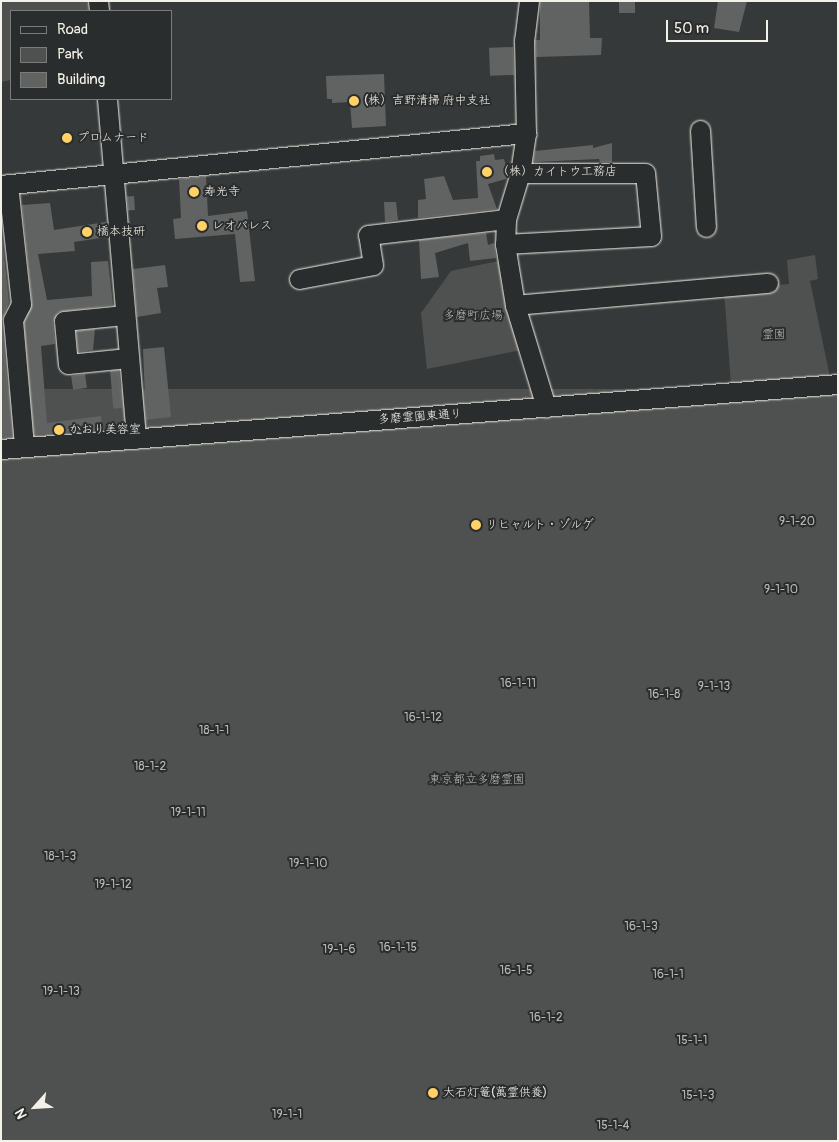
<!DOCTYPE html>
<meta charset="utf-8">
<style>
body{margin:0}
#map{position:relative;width:839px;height:1142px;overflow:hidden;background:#363939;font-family:Pangolin,"Klee One",sans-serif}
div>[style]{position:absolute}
.green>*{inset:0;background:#4e514f;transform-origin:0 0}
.building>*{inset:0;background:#616362;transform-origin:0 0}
.roads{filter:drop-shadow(0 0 1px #f4f1e8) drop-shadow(0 0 1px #f4f1e8)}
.minor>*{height:19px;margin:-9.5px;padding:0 9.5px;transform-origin:9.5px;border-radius:9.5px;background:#2a2d2e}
.dots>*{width:14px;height:14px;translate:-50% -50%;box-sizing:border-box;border:2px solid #2a2d2e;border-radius:50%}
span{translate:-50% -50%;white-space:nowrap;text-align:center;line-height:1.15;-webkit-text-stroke:4px #2a2d2e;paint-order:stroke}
.poi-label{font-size:12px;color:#f4f1e8}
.left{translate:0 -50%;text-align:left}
.park-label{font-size:12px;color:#bab9b2}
.street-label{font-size:12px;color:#f4f1e8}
.frame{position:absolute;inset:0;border:2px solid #f4f1e8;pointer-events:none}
.legend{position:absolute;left:10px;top:10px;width:162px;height:90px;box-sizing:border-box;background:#2a2d2e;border:1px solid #7b7b78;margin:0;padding:6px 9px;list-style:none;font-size:15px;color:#f4f1e8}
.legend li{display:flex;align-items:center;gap:10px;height:25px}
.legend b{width:25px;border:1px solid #7b7b78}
.north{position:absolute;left:10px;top:1082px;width:50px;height:50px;-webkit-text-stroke:4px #2a2d2e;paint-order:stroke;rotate:244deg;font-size:14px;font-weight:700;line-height:20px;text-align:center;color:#f4f1e8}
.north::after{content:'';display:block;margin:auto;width:18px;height:22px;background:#f4f1e8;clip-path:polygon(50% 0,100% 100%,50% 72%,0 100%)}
.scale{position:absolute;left:666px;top:20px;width:102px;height:22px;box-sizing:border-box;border:2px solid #f4f1e8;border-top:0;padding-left:6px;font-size:15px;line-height:18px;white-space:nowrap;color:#f4f1e8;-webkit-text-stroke:4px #2a2d2e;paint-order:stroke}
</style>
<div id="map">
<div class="green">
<div style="clip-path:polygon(1px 1px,87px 1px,88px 11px,11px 11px,11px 80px,1px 82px)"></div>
<div style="clip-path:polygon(815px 255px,818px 279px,810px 281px,830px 377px,731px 385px,724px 290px,789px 284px,787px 260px)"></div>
<div style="clip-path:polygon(508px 259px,521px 350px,427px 369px,421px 313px,451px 271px)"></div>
<div style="left:838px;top:389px;width:752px;height:840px;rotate:90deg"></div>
</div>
<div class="building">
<div style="clip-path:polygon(540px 1px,589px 1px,590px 38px,602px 38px,601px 55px,536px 57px,535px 40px,540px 40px)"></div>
<div style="left:619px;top:1px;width:16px;height:12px"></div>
<div style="clip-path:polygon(718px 1px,747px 1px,739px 32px,714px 28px)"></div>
<div style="left:513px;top:47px;width:28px;height:24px;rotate:88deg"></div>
<div style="clip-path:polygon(384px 74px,386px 126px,352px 128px,350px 102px,332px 103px,332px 99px,327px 99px,326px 76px)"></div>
<div style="clip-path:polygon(612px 143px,612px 162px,600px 162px,599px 159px,533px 162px,535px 151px,593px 145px,593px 148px)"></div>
<div style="clip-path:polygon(494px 154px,495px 160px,504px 159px,508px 173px,506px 179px,488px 184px,497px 209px,418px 218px,418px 200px,426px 199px,424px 179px,444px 176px,453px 200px,478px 198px,476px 161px,480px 161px,480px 156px)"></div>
<div style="clip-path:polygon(206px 176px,208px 216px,247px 211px,255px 281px,240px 282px,235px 234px,175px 239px,173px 219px,181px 218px,179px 179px)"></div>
<div style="left:134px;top:196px;width:14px;height:7px;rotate:86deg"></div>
<div style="clip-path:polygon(384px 202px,396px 202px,398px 220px,385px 222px)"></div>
<div style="clip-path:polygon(50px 203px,54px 230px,106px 222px,108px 237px,74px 242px,75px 251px,38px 254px,47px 300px,92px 296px,91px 262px,108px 261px,113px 305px,58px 312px,53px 322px,55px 344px,41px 346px,47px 423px,101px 416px,102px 430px,34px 435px,24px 322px,32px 303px,22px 205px)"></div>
<div style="clip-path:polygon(1px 226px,9px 302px,2px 321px,12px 437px,1px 438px)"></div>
<div style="clip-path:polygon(486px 233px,488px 245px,494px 243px,496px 258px,470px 261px,468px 243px,435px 253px,439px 277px,421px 279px,419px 240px)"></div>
<div style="clip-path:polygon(165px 265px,168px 287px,157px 288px,161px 313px,137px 317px,133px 269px)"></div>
<div style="clip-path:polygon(95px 329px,93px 350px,78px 352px,76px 331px)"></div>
<div style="clip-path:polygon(164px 347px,171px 417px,146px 420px,143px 349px)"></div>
<div style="left:119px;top:370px;width:38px;height:9px;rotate:85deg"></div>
<div style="left:85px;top:374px;width:14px;height:14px;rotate:82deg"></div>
</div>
<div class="roads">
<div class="minor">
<div style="left:98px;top:1px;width:10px;rotate:84deg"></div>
<div style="left:529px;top:1px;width:39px;rotate:97deg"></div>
<div style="left:524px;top:40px;width:93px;rotate:88.8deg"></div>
<div style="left:526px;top:133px;width:40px;rotate:98.5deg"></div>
<div style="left:520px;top:173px;width:48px;rotate:106.9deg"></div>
<div style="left:506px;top:219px;width:25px;rotate:92deg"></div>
<div style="left:505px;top:244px;width:62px;rotate:80.7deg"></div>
<div style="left:515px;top:305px;width:107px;rotate:73.1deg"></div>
<div style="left:107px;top:99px;width:341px;rotate:85.1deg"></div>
<div style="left:700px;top:130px;width:97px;rotate:86.5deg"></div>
<div style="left:8px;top:184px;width:121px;rotate:83.8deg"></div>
<div style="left:21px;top:304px;width:18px;rotate:117deg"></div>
<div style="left:13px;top:320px;width:127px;rotate:85deg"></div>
<div style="left:1px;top:185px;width:528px;rotate:-5.66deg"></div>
<div style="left:505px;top:244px;width:146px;rotate:-3.1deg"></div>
<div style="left:651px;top:236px;width:63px;rotate:-95.4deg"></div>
<div style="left:645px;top:173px;width:125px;rotate:180deg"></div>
<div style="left:299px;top:279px;width:75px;rotate:-10.7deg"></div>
<div style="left:373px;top:265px;width:30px;rotate:-99deg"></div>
<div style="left:368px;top:235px;width:139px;rotate:-6.6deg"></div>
<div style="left:515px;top:305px;width:254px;rotate:-5deg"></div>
<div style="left:124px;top:315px;width:60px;rotate:174.3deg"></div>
<div style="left:64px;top:321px;width:43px;rotate:84.7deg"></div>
<div style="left:68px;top:364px;width:60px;rotate:-5.7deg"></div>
<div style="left:1px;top:449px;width:840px;rotate:-4.44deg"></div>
</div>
</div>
<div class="dots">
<div style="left:354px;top:101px;background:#ffd166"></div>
<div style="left:67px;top:138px;background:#ffd166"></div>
<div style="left:487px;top:172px;background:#ffd166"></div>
<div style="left:194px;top:192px;background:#ffd166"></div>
<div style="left:202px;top:226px;background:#ffd166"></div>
<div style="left:87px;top:232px;background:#ffd166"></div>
<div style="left:59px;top:430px;background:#ffd166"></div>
<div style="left:476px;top:525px;background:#ffd166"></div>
<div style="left:433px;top:1093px;background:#ffd166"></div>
</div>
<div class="poi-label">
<span class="left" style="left:364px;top:101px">(株）吉野清掃 府中支社</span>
<span class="left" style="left:77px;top:138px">プロムナード</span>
<span class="left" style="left:497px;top:172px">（株）カイトウ工務店</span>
<span class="left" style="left:204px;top:192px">寿光寺</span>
<span class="left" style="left:212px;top:226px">レオパレス</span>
<span class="left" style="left:97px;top:232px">橋本技研</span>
<span class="left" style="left:69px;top:430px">かおり美容室</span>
<span class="left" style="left:486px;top:525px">リヒャルト・ゾルゲ</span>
<span class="left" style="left:443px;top:1093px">大石灯篭(萬霊供養)</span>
</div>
<div class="park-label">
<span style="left:473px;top:316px">多磨町広場</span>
<span style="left:774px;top:335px">霊園</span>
<span style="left:797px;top:522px">9-1-20</span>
<span style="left:781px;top:590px">9-1-10</span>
<span style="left:518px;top:684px">16-1-11</span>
<span style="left:714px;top:687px">9-1-13</span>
<span style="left:664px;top:695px">16-1-8</span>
<span style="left:423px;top:718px">16-1-12</span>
<span style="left:214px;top:731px">18-1-1</span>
<span style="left:150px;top:767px">18-1-2</span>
<span style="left:477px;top:780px">東京都立多磨霊園</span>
<span style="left:188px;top:813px">19-1-11</span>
<span style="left:60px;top:857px">18-1-3</span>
<span style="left:308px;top:864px">19-1-10</span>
<span style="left:113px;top:885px">19-1-12</span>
<span style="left:641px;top:927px">16-1-3</span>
<span style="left:398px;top:948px">16-1-15</span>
<span style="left:339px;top:950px">19-1-6</span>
<span style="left:516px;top:971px">16-1-5</span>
<span style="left:668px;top:975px">16-1-1</span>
<span style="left:61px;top:992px">19-1-13</span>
<span style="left:546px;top:1018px">16-1-2</span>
<span style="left:692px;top:1041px">15-1-1</span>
<span style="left:698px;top:1096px">15-1-3</span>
<span style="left:287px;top:1115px">19-1-1</span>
<span style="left:613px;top:1126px">15-1-4</span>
</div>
<div class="street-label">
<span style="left:420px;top:417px;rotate:-4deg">多磨霊園東通り</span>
</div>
<div class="frame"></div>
<ul class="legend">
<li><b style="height:6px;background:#2a2d2e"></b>Road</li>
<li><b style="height:14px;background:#4e514f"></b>Park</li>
<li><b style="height:14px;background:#616362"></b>Building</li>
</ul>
<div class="north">N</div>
<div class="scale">50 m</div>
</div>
